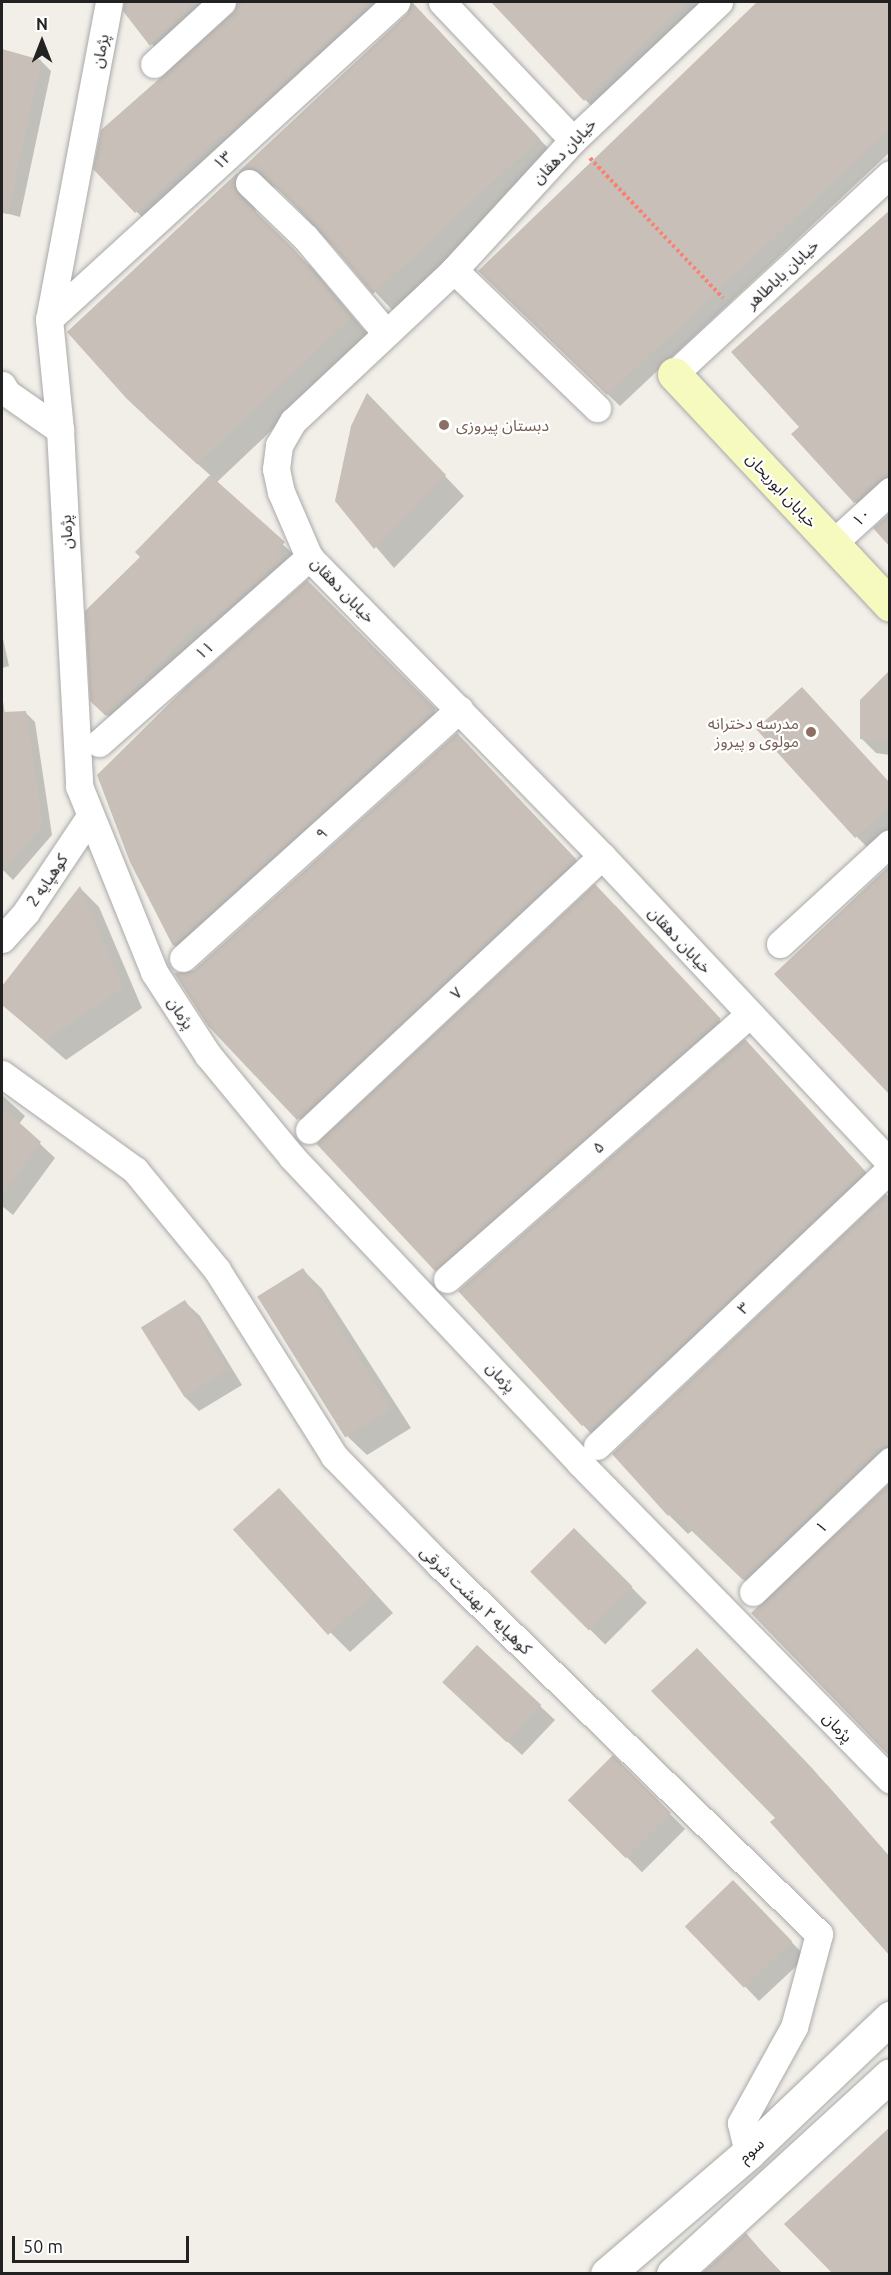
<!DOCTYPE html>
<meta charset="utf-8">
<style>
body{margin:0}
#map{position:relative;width:891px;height:2275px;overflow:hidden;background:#f2efe9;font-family:Ubuntu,"Noto Sans Arabic",sans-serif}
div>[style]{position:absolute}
.shadow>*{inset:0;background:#0003;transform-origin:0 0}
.building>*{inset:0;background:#c7bfb8;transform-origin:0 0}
.path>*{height:4px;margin-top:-2px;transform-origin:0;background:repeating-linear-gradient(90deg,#fa8072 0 3px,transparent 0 6px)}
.roads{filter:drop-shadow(0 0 2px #a9a9a9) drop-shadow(0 0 2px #a9a9a9)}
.minor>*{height:27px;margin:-13.5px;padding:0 13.5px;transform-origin:13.5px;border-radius:13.5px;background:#fff}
.tertiary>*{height:33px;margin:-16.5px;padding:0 16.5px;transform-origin:16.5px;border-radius:16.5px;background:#fff}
.secondary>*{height:33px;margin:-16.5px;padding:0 16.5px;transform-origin:16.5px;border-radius:16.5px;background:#f7fabf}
.dots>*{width:16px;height:16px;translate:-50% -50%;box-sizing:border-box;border:3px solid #fff;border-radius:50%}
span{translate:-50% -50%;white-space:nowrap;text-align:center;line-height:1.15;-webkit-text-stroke:4.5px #fff;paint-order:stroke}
.street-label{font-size:16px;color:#222}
.education-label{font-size:16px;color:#785e54}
.left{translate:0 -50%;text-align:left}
.right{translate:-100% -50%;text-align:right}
.frame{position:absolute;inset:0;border:3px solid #222;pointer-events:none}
.north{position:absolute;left:12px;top:12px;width:60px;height:60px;-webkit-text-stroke:4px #fff;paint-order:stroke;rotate:0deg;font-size:16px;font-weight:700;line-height:24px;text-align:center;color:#222}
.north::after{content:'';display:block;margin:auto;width:21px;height:27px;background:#222;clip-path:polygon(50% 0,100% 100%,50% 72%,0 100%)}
.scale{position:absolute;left:12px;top:2236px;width:177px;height:27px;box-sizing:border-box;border:3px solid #222;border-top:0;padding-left:8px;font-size:18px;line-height:21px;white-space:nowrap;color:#222;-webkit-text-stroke:4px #fff;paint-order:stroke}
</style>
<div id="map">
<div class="shadow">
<div style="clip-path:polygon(125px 2px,222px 2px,161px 55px,125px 11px)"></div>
<div style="clip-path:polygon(237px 2px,394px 2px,146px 221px,136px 211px,102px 131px,239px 7px)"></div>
<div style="clip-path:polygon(493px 2px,707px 2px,595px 110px)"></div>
<div style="clip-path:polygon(761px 2px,890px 2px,890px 152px,620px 406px,480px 271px)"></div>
<div style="clip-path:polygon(408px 14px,431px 22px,558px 159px,394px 312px,281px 191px,273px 186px,257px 191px,252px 200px,257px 214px,313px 269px,370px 337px,216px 483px,303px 563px,112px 720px,92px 700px,142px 557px,211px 476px,148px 419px,69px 332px)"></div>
<div style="clip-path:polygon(2px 51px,41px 61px,51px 71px,20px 217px,2px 212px)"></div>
<div style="clip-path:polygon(890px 212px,890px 508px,874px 521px,855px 502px,801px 428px)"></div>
<div style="clip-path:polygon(386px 414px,464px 496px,394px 568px,337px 501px)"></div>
<div style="clip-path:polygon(307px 582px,454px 730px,193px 964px,174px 945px,131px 861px)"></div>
<div style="clip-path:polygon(2px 634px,9px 666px,2px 668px)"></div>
<div style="clip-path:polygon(890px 684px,890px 755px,876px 753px,861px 738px)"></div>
<div style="clip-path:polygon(2px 695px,5px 714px,25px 712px,35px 722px,52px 835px,13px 880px,2px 869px)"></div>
<div style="clip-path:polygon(476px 754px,594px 879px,318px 1138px,209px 1025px,194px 971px)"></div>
<div style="clip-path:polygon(890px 784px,890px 835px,871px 851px,856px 836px)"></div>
<div style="clip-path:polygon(80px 888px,99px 907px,142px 1008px,66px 1060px,2px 1004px,2px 988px)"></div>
<div style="clip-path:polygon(615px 905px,738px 1040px,454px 1290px,435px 1270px)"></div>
<div style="clip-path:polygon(764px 1061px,883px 1191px,602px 1445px,583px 1425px)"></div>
<div style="clip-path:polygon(2px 1095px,25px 1116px,19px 1124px,55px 1158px,13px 1215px,2px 1206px)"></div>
<div style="clip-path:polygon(890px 1195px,890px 1477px,763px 1598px,693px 1530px,688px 1534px,669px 1515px)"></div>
<div style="clip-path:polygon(303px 1270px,322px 1289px,411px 1428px,367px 1455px,347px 1436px)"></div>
<div style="clip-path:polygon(185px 1302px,200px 1316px,242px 1385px,199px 1411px,184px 1396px)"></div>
<div style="clip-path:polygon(298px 1509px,393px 1613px,350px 1652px,331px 1633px)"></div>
<div style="left:574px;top:1530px;width:103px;height:59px;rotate:45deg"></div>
<div style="clip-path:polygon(714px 1667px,829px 1787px,890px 1857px,890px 1954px,777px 1819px)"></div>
<div style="clip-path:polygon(459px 1697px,540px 1706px,555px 1720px,522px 1755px)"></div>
<div style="left:613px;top:1757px;width:102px;height:61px;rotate:45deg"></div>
<div style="clip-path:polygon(748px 1897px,806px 1957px,759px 2001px,687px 1926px)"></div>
<div style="clip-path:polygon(746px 2235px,783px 2274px,704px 2274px)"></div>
</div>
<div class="building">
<div style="clip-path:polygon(124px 2px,199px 2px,150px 46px,123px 11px)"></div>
<div style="clip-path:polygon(237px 2px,373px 2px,225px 137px,222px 135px,135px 213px,93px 169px,101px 130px,233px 14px)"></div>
<div style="clip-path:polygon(412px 2px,540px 139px,373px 294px,317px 227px,260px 172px,252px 168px,238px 172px,234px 180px,238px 194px,293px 248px,352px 317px,197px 464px,127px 399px,67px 332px,407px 14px)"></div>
<div style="clip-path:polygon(491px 2px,687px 2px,584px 101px)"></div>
<div style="clip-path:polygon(757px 2px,890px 2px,890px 129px,607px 395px,478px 271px)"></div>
<div style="clip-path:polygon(2px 49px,41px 60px,8px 214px,2px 213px)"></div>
<div style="clip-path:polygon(890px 210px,890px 476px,879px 479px,854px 503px,791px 434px,799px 427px,731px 352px)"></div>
<div style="clip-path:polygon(367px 393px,446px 475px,374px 549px,335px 501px,351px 426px)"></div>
<div style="clip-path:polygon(210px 475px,285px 542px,276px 552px,283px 559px,206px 627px,200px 622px,106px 716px,90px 701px,85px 611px,140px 557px,135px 552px)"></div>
<div style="clip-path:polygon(890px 513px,890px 547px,873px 528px)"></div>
<div style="clip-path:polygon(307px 580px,436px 709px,173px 946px,130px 862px,97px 775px,186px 687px)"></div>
<div style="clip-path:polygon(890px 670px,890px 742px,860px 739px,860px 700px)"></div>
<div style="clip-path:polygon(802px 687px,890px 783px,890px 806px,855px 838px,756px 729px)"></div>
<div style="clip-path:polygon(26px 711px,43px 825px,2px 872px,2px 712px)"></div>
<div style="clip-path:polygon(457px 733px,576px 859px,297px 1120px,208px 1026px,174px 973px,194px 970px)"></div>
<div style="clip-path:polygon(890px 865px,890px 1095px,774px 974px)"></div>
<div style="left:595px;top:884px;width:184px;height:381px;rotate:47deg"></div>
<div style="clip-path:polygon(80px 886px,123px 988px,45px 1041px,2px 1005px,2px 986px)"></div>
<div style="clip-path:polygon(745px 1039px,865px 1171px,591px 1430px,585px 1424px,582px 1426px,458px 1291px)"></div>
<div style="clip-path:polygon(2px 1107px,41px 1142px,2px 1196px)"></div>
<div style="clip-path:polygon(886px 1194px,890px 1198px,890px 1446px,879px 1450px,743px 1580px,672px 1512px,668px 1516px,612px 1454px)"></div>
<div style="left:303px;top:1268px;width:166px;height:54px;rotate:58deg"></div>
<div style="left:185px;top:1300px;width:82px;height:52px;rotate:58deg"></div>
<div style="clip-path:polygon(890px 1483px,890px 1757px,751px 1613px)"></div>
<div style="left:279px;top:1488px;width:142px;height:62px;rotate:48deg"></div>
<div style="left:574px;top:1528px;width:83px;height:62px;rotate:45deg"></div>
<div style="left:477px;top:1645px;width:88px;height:51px;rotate:43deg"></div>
<div style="clip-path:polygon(697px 1648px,812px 1768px,890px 1859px,890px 1956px,770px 1822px,775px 1818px,651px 1691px)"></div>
<div style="left:613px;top:1755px;width:82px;height:64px;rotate:45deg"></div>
<div style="left:733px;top:1880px;width:85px;height:67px;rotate:46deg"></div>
<div style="clip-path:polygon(890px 2127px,890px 2274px,833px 2274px,784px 2224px)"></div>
<div style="clip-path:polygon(746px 2233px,781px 2274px,701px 2274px)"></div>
</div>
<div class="path">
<div style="left:590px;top:158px;width:193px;rotate:46.5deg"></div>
</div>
<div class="roads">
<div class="minor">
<div style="left:109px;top:2px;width:323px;rotate:100.7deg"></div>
<div style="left:49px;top:319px;width:112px;rotate:84.3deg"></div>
<div style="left:60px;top:430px;width:357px;rotate:86.9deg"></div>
<div style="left:79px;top:786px;width:201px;rotate:68deg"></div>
<div style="left:154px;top:972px;width:99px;rotate:57deg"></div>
<div style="left:208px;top:1055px;width:132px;rotate:50.5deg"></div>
<div style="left:292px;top:1157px;width:420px;rotate:46.7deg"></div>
<div style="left:580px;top:1463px;width:443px;rotate:45.6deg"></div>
<div style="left:442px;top:2px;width:190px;rotate:46.5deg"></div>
<div style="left:719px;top:2px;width:201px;rotate:136.6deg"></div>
<div style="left:573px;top:140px;width:176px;rotate:132.5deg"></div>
<div style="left:454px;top:270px;width:221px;rotate:136.8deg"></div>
<div style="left:293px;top:421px;width:28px;rotate:120deg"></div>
<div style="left:279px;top:445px;width:24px;rotate:97deg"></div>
<div style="left:276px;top:469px;width:24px;rotate:78deg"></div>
<div style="left:281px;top:492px;width:71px;rotate:66.7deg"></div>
<div style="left:309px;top:557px;width:419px;rotate:45.6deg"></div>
<div style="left:602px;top:856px;width:421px;rotate:46.8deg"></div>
<div style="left:154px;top:64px;width:92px;rotate:-42.4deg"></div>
<div style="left:249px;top:183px;width:78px;rotate:44deg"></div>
<div style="left:305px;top:237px;width:126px;rotate:49.8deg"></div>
<div style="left:454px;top:270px;width:199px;rotate:44deg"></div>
<div style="left:49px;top:319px;width:470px;rotate:-42.4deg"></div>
<div style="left:674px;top:374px;width:294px;rotate:-42.8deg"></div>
<div style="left:2px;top:385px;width:9px;rotate:58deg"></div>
<div style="left:7px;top:393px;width:65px;rotate:34.9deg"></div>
<div style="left:832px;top:544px;width:79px;rotate:-42.4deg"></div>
<div style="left:99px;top:743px;width:281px;rotate:-41.5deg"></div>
<div style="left:2px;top:939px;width:36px;rotate:-48deg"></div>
<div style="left:26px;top:912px;width:113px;rotate:-56.2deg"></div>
<div style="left:780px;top:944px;width:149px;rotate:-42.6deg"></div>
<div style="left:183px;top:958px;width:372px;rotate:-42deg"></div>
<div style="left:2px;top:1074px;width:164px;rotate:35.8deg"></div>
<div style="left:135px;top:1170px;width:129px;rotate:50.6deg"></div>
<div style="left:217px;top:1270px;width:220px;rotate:57.8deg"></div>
<div style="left:334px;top:1456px;width:152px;rotate:45.8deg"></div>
<div style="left:440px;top:1565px;width:529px;rotate:44.23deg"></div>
<div style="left:819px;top:1934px;width:96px;rotate:105deg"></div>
<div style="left:794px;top:2027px;width:110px;rotate:118.9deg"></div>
<div style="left:741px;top:2123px;width:31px;rotate:77deg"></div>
<div style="left:309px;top:1130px;width:401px;rotate:-43.1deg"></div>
<div style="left:447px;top:1279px;width:401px;rotate:-41.2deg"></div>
<div style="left:597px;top:1446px;width:403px;rotate:-43.4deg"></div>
<div style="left:753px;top:1592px;width:190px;rotate:-43.7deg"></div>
</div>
<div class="tertiary">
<div style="left:607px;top:2274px;width:186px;rotate:-40.6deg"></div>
<div style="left:748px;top:2153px;width:196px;rotate:-43.6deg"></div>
<div style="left:673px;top:2274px;width:294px;rotate:-42.5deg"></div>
</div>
<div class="secondary">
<div style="left:674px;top:374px;width:316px;rotate:46.9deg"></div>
</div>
</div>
<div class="dots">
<div style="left:444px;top:425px;background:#8d6e63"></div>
<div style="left:811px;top:732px;background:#8d6e63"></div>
</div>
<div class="street-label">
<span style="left:100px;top:51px;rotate:-79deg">پژمان</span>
<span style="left:564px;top:151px;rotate:-46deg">خیابان دهقان</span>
<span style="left:222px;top:160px;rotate:-42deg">۱۳</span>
<span style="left:782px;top:274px;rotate:-43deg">خیابان باباطاهر</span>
<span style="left:782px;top:490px;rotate:47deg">خیابان ابوریحان</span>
<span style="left:861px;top:517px;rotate:-43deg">۱۰</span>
<span style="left:66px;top:532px;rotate:-93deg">پژمان</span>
<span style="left:343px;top:590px;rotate:46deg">خیابان دهقان</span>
<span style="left:204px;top:650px;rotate:-41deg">۱۱</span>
<span style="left:321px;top:833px;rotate:-42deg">۹</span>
<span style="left:47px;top:880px;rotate:-56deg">کوهپایه 2</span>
<span style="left:680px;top:940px;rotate:47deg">خیابان دهقان</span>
<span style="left:456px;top:993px;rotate:-43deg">۷</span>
<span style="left:181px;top:1013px;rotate:57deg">پژمان</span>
<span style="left:598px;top:1147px;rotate:-41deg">۵</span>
<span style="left:743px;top:1308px;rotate:-43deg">۳</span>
<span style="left:501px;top:1377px;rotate:47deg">پژمان</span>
<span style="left:821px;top:1527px;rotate:-44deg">۱</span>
<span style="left:476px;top:1600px;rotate:44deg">کوهپایه ۲ بهشت شرقی</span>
<span style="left:838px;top:1727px;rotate:46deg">پژمان</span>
<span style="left:751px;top:2150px;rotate:-42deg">سوم</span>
</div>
<div class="education-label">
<span class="left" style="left:456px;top:425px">دبستان پیروزی</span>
<span class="right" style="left:799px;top:732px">مدرسه دخترانه<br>مولوی و پیروز</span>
</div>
<div class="frame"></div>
<div class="north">N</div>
<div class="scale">50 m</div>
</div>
